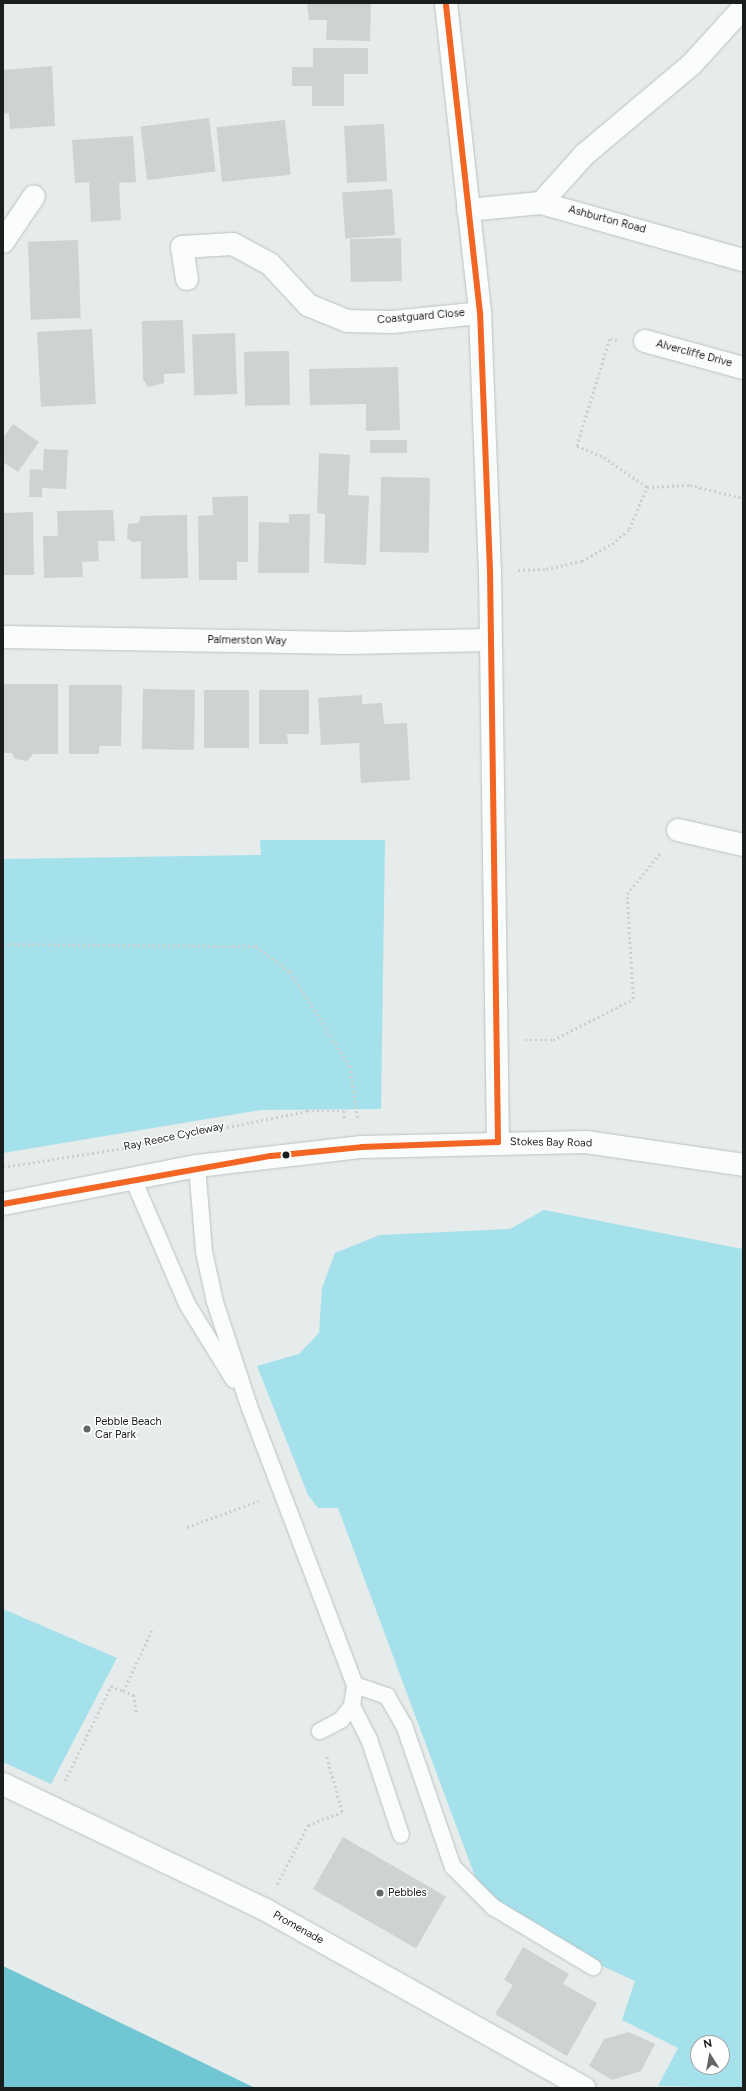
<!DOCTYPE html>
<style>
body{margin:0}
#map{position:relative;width:746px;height:2091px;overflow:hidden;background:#e6ebeb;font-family:Figtree,sans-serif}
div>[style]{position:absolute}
.green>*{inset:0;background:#a4e1eb}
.water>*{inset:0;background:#70c6d2}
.building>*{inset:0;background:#cfd2d2;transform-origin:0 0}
.path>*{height:2.5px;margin-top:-1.25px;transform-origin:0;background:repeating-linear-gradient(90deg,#cdcfcf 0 2px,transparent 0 5px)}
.roads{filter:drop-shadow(0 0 1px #bdc1c1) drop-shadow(0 0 1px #bdc1c1)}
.service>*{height:16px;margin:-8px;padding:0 8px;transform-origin:8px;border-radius:8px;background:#fbfcfc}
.pedestrian>*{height:22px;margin:-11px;padding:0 11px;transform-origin:11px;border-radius:11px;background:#fbfcfc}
.minor>*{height:22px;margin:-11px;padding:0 11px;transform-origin:11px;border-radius:11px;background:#fbfcfc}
.tertiary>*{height:22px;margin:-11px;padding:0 11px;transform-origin:11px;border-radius:11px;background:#fbfcfc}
.bus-1>*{height:6px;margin:-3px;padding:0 3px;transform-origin:3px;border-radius:3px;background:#f26522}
.dots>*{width:11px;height:11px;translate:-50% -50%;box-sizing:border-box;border:2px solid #fff;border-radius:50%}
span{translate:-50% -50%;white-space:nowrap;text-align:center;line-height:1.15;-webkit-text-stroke:3px #fff;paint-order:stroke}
.street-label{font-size:11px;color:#1b1e1e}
.poi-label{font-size:11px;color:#1b1e1e}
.left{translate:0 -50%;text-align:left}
.frame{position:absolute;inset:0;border:4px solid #1b1e1e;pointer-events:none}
.north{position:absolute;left:690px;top:2035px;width:40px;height:40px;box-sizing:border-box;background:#fff;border:1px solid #a4a5a5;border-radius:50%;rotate:349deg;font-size:11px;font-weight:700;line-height:16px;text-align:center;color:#1b1e1e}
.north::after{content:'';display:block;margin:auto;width:14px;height:18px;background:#626666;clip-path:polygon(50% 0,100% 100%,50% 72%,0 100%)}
</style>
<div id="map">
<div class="green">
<div style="clip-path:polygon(260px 840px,385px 840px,381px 1109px,261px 1110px,3px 1153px,3px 859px,261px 855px)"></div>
<div style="clip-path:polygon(evenodd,544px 1210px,743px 1249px,743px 2088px,658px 2086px,678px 2048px,622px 2020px,635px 1981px,489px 1914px,338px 1508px,318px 1508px,308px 1495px,257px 1366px,299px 1354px,319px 1333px,322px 1288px,335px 1253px,380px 1235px,510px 1229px,544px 1210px,698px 2043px,722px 2043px,722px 2067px,698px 2067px,698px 2043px)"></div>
<div style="clip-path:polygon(3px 1609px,117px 1658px,51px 1784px,3px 1762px)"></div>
</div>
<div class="water">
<div style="clip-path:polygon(3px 1966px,181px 2052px,255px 2088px,3px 2088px)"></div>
</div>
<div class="building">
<div style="clip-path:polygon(307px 3px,371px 3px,370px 41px,326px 40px,327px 20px,309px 20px)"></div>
<div style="clip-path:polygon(313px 48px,368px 48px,368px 74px,344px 74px,344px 106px,312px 106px,312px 86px,292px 86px,292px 67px,313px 67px)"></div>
<div style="clip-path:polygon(52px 66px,55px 126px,10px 129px,9px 113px,3px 114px,3px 70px)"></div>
<div style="left:209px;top:118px;width:54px;height:69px;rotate:83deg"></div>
<div style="left:285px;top:120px;width:55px;height:69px;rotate:84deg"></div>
<div style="left:384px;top:124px;width:57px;height:40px;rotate:87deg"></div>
<div style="clip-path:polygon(133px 136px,136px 182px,119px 183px,121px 220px,91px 222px,89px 182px,75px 183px,72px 140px)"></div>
<div style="left:392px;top:189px;width:46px;height:50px;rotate:86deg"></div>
<div style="left:401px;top:238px;width:43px;height:51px;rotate:89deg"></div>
<div style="left:78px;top:240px;width:78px;height:50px;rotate:88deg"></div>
<div style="clip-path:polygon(183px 320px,185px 373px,164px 374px,164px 383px,148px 387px,143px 379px,142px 321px)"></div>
<div style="left:92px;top:329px;width:75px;height:55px;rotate:87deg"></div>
<div style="left:235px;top:333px;width:61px;height:43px;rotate:88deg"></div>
<div style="left:289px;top:351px;width:54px;height:45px;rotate:89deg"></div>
<div style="clip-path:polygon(398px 367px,400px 430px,366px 431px,366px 404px,310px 405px,309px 369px)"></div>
<div style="clip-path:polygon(13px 424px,39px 442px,18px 472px,3px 462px,3px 438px)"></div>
<div style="left:407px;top:440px;width:13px;height:37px;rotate:90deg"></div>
<div style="clip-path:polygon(44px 449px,68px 450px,66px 489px,42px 488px,42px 497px,29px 497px,30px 469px,43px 470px)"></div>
<div style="clip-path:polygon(319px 453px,350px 455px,348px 495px,369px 496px,366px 565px,324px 563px,325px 514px,317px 513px)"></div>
<div style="left:381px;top:477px;width:49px;height:75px;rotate:1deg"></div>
<div style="clip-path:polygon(248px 496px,248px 562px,237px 562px,237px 580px,199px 580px,198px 516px,213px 515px,212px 497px)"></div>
<div style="clip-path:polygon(3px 506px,5px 513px,33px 512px,34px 575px,3px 575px)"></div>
<div style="clip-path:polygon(113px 510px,115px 541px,98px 541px,99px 561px,82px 562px,83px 577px,44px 578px,43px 536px,58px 536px,57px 511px)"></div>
<div style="clip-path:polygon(289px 514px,310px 514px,309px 573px,258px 573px,259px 522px,289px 523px)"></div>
<div style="clip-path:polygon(187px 515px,188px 578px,141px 579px,141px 541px,132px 542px,127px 538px,128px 524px,139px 523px,140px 516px)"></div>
<div style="clip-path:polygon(3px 684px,58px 684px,58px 754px,33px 754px,27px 761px,15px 759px,12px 753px,3px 753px)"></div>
<div style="clip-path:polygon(69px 685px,122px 685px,121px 746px,99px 746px,99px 754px,69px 754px)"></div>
<div style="left:143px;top:689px;width:52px;height:60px;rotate:1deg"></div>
<div style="left:204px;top:690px;width:45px;height:58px"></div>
<div style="clip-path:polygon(259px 690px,309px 690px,309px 734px,287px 734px,288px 744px,259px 744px)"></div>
<div style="clip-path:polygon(362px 695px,362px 704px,382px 703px,384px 724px,407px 723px,410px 780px,361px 783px,359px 743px,321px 745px,318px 698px)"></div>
<div style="left:343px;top:1837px;width:119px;height:60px;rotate:30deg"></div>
<div style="clip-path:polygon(523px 1947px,569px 1974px,563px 1984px,597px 2003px,567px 2056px,495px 2014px,513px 1985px,504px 1980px)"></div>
<div style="clip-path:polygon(629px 2032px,655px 2044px,641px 2071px,612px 2080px,589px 2066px,604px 2039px)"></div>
</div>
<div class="path">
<div style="left:617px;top:341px;width:7px;rotate:-164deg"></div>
<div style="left:610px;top:339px;width:112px;rotate:107.1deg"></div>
<div style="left:577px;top:446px;width:29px;rotate:22deg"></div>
<div style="left:604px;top:457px;width:52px;rotate:34.9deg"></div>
<div style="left:518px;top:570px;width:28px;rotate:-2deg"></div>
<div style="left:546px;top:569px;width:37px;rotate:-13deg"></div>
<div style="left:582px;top:561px;width:34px;rotate:-30deg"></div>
<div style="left:612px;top:544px;width:23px;rotate:-41deg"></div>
<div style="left:629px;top:529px;width:46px;rotate:-66.8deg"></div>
<div style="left:647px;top:487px;width:43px;rotate:-2.7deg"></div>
<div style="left:690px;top:485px;width:55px;rotate:13.8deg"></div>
<div style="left:3px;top:944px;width:253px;rotate:0.5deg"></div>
<div style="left:256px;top:946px;width:43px;rotate:37.4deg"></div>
<div style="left:290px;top:972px;width:112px;rotate:57.4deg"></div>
<div style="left:350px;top:1066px;width:54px;rotate:81.4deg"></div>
<div style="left:525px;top:1040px;width:28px"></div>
<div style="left:553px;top:1040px;width:90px;rotate:-27.1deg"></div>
<div style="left:633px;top:999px;width:105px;rotate:-93.3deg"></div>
<div style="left:627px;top:894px;width:54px;rotate:-51deg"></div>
<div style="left:3px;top:1167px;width:122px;rotate:-8.9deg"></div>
<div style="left:124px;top:1148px;width:187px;rotate:-11.4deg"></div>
<div style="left:307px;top:1111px;width:37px"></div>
<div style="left:344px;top:1111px;width:9px;rotate:84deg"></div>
<div style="left:187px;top:1527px;width:76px;rotate:-20.1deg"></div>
<div style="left:123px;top:1691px;width:12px;rotate:20deg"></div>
<div style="left:134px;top:1695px;width:17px;rotate:83deg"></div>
<div style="left:65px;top:1781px;width:106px;rotate:-64.2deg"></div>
<div style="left:111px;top:1686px;width:13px;rotate:23deg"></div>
<div style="left:123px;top:1691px;width:68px;rotate:-64.6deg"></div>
<div style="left:277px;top:1884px;width:67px;rotate:-62.3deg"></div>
<div style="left:308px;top:1825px;width:36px;rotate:-21deg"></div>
<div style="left:342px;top:1812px;width:59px;rotate:-105.7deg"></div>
</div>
<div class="roads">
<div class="service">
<div style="left:197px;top:1166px;width:86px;rotate:85.3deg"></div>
<div style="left:204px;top:1252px;width:51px;rotate:77.6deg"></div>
<div style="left:215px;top:1302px;width:109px;rotate:71.9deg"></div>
<div style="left:249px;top:1406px;width:298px;rotate:69.2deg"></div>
<div style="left:355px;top:1685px;width:21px;rotate:98deg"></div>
<div style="left:352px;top:1706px;width:18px;rotate:128deg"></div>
<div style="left:341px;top:1720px;width:24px;rotate:152deg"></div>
<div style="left:133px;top:1179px;width:136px;rotate:66.6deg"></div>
<div style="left:187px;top:1304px;width:89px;rotate:58.3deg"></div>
<div style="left:355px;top:1685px;width:34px;rotate:19deg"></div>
<div style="left:387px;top:1696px;width:34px;rotate:60deg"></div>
<div style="left:404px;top:1725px;width:150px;rotate:71deg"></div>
<div style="left:453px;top:1867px;width:57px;rotate:45deg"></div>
<div style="left:493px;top:1907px;width:117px;rotate:31deg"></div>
<div style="left:352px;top:1706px;width:37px;rotate:63deg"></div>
<div style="left:369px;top:1739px;width:101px;rotate:71.6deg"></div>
</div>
<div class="pedestrian">
<div style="left:3px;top:1784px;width:289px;rotate:25.6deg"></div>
<div style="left:264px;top:1909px;width:367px;rotate:29.2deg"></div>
</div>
<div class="minor">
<div style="left:541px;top:203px;width:64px;rotate:-48.1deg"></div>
<div style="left:584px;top:155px;width:141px;rotate:-40.1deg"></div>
<div style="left:692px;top:64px;width:76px;rotate:-47.7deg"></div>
<div style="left:468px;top:210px;width:73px;rotate:-5.5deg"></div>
<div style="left:541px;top:203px;width:210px;rotate:15.8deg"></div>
<div style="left:3px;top:242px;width:55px;rotate:-56deg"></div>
<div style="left:187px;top:279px;width:32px;rotate:-99deg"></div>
<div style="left:182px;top:247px;width:51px;rotate:-3.4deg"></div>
<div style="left:233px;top:244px;width:42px;rotate:28.4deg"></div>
<div style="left:270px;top:264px;width:56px;rotate:47.2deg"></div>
<div style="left:308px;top:305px;width:42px;rotate:22.3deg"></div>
<div style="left:347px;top:321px;width:45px;rotate:1.3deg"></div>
<div style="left:392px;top:322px;width:88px;rotate:-5.8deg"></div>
<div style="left:645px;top:341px;width:102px;rotate:15.4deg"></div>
<div style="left:3px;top:637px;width:344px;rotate:1deg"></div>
<div style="left:347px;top:643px;width:144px;rotate:-1.2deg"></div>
<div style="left:678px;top:830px;width:67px;rotate:13deg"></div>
</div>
<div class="tertiary">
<div style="left:446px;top:3px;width:312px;rotate:83.7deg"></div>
<div style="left:480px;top:313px;width:258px;rotate:87.8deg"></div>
<div style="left:490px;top:571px;width:571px;rotate:89.2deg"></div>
<div style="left:3px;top:1204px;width:198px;rotate:-11.1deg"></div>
<div style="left:197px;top:1166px;width:166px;rotate:-6.6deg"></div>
<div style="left:362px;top:1147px;width:224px;rotate:-1.3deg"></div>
<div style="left:586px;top:1142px;width:159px;rotate:8.3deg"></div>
</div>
</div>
<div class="bus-1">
<div style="left:3px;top:1204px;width:272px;rotate:-10.2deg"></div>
<div style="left:271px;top:1156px;width:91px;rotate:-5.6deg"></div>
<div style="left:362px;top:1147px;width:136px;rotate:-2.1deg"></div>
<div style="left:498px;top:1142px;width:571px;rotate:-90.8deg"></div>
<div style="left:490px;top:571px;width:258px;rotate:-92.2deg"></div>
<div style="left:480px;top:313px;width:312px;rotate:-96.3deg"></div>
</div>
<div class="dots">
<div style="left:286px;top:1155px;background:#1b1e1e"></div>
<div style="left:87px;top:1429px;background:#626666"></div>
<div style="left:380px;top:1893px;background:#626666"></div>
</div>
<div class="street-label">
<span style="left:607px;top:220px;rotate:15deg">Ashburton Road</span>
<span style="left:421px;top:317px;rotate:-5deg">Coastguard Close</span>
<span style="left:694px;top:354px;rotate:15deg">Alvercliffe Drive</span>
<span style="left:247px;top:641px;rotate:1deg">Palmerston Way</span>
<span style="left:174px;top:1137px;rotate:-12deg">Ray Reece Cycleway</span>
<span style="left:551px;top:1143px;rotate:1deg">Stokes Bay Road</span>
<span style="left:298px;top:1928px;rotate:29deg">Promenade</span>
</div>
<div class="poi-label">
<span class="left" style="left:95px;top:1429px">Pebble Beach<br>Car Park</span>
<span class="left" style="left:388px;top:1893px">Pebbles</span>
</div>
<div class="frame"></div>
<div class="north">N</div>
</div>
